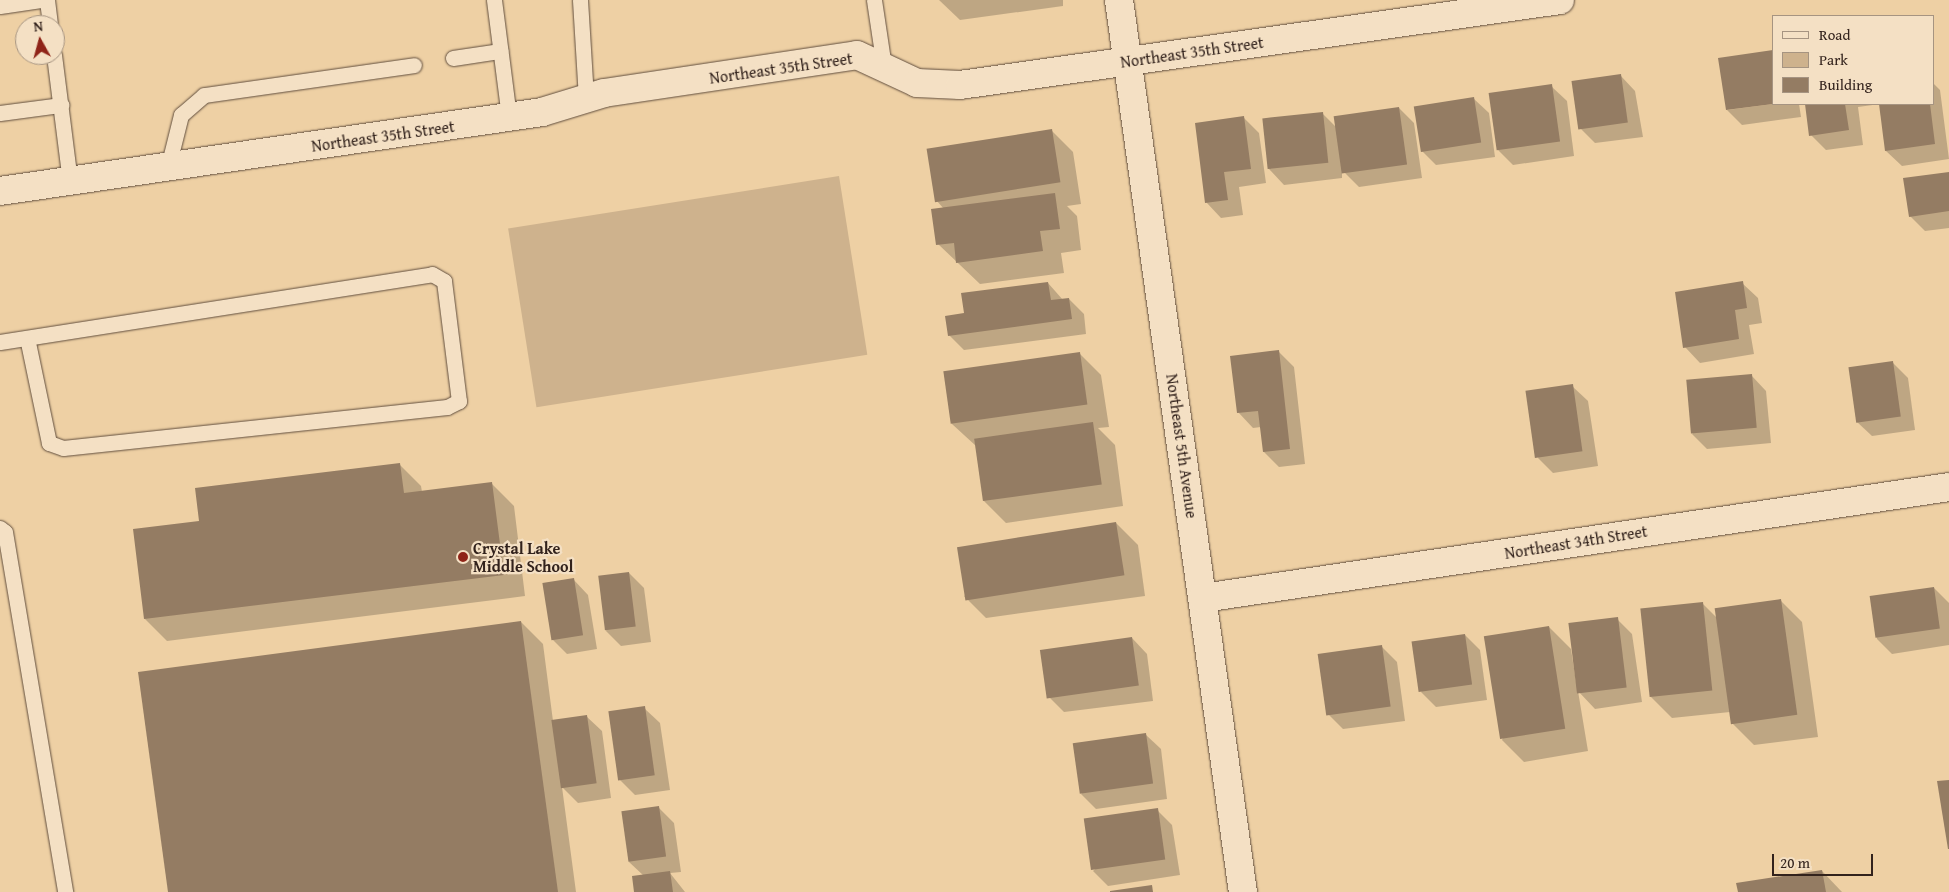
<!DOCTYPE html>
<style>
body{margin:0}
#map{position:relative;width:1949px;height:892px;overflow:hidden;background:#eed0a4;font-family:"Gentium Book Plus",serif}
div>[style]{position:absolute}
.green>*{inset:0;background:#ceb28d;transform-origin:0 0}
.shadow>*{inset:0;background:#0003}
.building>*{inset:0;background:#947c63;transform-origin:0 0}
.roads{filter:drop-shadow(0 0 1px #614e3e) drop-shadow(0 0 1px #614e3e)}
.service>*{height:15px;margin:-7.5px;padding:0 7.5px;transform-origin:7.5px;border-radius:7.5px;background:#f4e0c4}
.minor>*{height:28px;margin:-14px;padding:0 14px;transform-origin:14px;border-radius:14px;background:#f4e0c4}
.dots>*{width:14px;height:14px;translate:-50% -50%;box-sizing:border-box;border:2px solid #f4e0c4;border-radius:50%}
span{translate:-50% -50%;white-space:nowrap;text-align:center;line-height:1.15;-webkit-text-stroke:4.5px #f4e0c4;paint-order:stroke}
.street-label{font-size:16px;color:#32221c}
.poi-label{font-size:16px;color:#32221c;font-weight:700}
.left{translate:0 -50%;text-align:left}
.legend{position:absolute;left:1772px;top:15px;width:162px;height:90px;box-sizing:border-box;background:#f4e0c4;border:1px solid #a69481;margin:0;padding:6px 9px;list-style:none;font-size:15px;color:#32221c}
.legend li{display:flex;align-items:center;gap:10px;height:25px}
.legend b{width:25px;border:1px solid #a69481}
.north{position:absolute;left:15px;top:15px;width:50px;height:50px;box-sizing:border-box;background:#f4e0c4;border:1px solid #a69481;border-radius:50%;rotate:353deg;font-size:14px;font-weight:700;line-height:20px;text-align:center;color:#32221c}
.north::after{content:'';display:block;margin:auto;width:18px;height:22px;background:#8f2418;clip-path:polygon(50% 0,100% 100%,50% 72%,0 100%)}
.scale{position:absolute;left:1772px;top:854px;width:101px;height:22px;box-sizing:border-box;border:2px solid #32221c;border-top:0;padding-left:6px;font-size:15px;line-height:18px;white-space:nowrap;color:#32221c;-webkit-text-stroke:4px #f4e0c4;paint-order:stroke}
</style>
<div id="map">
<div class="green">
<div style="left:839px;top:176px;width:181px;height:335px;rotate:81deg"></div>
</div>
<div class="shadow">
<div style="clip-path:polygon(939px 0,1063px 0,1063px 6px,960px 20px)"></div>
<div style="clip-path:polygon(1620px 75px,1635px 91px,1643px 137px,1595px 143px,1580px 128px)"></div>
<div style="clip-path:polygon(1933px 83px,1940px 90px,1949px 159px,1902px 166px,1886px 151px,1880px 104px,1858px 107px,1863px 145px,1826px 150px,1811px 135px,1806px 104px,1933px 104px)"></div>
<div style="clip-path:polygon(1551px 86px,1567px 101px,1574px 156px,1513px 165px,1498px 150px)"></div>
<div style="clip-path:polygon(1473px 98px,1489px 113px,1495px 157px,1436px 165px,1421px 150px)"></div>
<div style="clip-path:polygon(1773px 104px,1799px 104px,1801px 117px,1742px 125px,1727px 110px)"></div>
<div style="clip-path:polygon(1399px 108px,1414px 123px,1422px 178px,1359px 187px,1342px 170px,1342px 178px,1284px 185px,1269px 169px,1322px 113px,1337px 128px)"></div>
<div style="clip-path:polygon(1244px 118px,1259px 133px,1266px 183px,1239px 187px,1243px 215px,1221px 218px,1206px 202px)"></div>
<div style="clip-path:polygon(1051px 130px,1073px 152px,1081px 204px,1067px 206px,1077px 216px,1081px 250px,1061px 253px,1064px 273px,980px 284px,938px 244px,944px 209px,936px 200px)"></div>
<div style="clip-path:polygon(1949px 173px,1949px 228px,1925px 231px,1910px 216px)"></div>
<div style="clip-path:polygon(1048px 283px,1063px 300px,1069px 299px,1084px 314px,1086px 334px,964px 350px,949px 335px,966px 314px)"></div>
<div style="clip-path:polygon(1742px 283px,1758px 298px,1762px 323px,1749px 325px,1754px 354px,1700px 363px,1685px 347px)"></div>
<div style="clip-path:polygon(1279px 352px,1294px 367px,1305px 464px,1279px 467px,1264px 452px,1261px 427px,1253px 428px,1238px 412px)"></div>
<div style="clip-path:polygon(1079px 353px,1101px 375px,1109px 427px,1098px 428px,1115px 445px,1123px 506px,1006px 523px,984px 501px,976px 446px,952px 424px,945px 372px)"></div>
<div style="clip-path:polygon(1893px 363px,1908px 378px,1915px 430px,1872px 436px,1856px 421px)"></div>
<div style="clip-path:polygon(1751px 375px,1766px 391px,1771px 443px,1707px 449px,1692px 434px)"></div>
<div style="clip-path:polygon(1572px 386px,1588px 401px,1598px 466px,1553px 473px,1538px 458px)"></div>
<div style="clip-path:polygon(399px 464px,421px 486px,422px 492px,492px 484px,514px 506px,525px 596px,167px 641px,145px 619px,134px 530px,201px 522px)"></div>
<div style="clip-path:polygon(1116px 523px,1138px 545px,1145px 596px,986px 618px,964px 596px)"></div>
<div style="clip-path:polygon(629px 573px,644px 588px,651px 642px,621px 646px,606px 631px)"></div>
<div style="clip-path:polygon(573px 579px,588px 595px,597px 649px,567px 654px,552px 639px)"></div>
<div style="clip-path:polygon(1934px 588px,1949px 603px,1949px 645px,1892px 654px,1877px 639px,1871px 598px)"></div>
<div style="clip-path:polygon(1780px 600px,1802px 622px,1818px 737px,1754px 745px,1732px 723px,1730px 712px,1672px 718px,1650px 696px,1702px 603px,1718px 619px)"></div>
<div style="clip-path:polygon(1617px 619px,1632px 634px,1642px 702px,1595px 709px,1578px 691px,1588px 751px,1524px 762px,1502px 740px,1549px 627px,1571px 649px,1576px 682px)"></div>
<div style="clip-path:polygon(521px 622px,543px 644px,553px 721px,586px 716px,602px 731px,611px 798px,578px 803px,562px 787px,576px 892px,169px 892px)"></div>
<div style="clip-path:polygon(1465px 635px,1480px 650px,1487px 700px,1436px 707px,1421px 692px)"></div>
<div style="clip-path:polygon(1132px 638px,1147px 654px,1153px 701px,1064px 712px,1049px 697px)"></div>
<div style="clip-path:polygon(1382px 647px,1397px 662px,1405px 721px,1343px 729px,1328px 714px)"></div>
<div style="clip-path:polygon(644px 708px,660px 723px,670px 790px,635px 795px,620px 780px)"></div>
<div style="clip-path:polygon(1145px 734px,1161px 749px,1167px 799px,1096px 809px,1081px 794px)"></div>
<div style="clip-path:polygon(659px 808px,674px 823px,681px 872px,670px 873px,685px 892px,636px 892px,644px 876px,629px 862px)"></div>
<div style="clip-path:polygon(1157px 810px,1172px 825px,1180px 875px,1108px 886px,1093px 871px)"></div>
<div style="clip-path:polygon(1822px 871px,1842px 892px,1739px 892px)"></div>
</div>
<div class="building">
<div style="clip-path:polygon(1773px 50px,1773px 104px,1726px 110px,1718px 58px)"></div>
<div style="left:1621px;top:74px;width:49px;height:50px;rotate:82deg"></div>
<div style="left:1552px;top:84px;width:58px;height:64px;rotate:82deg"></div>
<div style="left:1474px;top:97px;width:46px;height:61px;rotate:81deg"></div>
<div style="clip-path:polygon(1805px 104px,1845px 104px,1849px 130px,1809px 136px)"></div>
<div style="clip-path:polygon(1879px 104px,1930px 104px,1935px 144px,1885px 151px)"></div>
<div style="left:1399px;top:107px;width:58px;height:66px;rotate:82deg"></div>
<div style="left:1323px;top:112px;width:51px;height:61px;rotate:84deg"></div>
<div style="clip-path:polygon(1244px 116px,1251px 169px,1224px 172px,1228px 200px,1205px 203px,1195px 123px)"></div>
<div style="left:1052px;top:129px;width:54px;height:127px;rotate:81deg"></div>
<div style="clip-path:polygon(1949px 172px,1949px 211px,1909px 217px,1903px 178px)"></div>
<div style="clip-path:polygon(1055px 193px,1060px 229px,1040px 231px,1043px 251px,956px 263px,954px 243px,936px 245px,931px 209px)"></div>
<div style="clip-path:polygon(1743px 281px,1747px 308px,1735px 310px,1739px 339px,1683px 348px,1675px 292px)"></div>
<div style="clip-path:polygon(1048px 282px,1051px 300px,1069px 298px,1072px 319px,948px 336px,945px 316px,964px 313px,961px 293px)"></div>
<div style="clip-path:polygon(1279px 350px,1290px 449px,1263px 452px,1258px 411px,1237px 413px,1230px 356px)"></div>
<div style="left:1080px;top:352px;width:53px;height:138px;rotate:82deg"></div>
<div style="left:1893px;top:361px;width:56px;height:45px;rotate:82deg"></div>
<div style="left:1752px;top:374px;width:54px;height:66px;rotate:85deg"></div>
<div style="left:1573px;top:384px;width:68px;height:48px;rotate:82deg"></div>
<div style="left:1093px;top:422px;width:63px;height:120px;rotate:82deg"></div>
<div style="clip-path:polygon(400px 463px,404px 493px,492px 482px,504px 575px,144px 619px,133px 529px,199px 521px,195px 488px)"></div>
<div style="left:1116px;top:522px;width:54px;height:161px;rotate:81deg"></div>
<div style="left:629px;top:572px;width:55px;height:31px;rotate:83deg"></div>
<div style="left:574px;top:578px;width:58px;height:32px;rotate:81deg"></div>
<div style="left:1934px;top:587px;width:42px;height:65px;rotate:82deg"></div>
<div style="left:1781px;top:599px;width:117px;height:67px;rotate:82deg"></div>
<div style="left:1703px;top:602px;width:89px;height:63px;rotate:84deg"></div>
<div style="left:1618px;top:617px;width:71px;height:50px;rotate:83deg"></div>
<div style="clip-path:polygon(521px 621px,558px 892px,168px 892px,138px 672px)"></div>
<div style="left:1549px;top:626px;width:104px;height:66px;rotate:81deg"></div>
<div style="left:1465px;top:634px;width:51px;height:54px;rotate:82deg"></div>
<div style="left:1132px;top:637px;width:49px;height:93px;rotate:82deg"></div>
<div style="left:1382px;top:645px;width:62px;height:65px;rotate:82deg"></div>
<div style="left:645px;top:706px;width:70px;height:37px;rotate:82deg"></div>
<div style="left:587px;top:715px;width:69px;height:36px;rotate:82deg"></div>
<div style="left:1146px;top:733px;width:51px;height:74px;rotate:82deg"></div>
<div style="clip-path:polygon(1949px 780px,1949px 849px,1948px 849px,1937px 781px)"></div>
<div style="left:659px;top:806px;width:51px;height:38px;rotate:82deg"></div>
<div style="left:1158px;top:808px;width:52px;height:75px;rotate:82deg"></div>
<div style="clip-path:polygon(1822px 870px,1826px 892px,1738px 892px,1736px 883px)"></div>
<div style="clip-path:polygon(670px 871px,673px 892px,634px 892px,632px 876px)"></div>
<div style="clip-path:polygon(1152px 885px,1153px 892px,1110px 892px,1110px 891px)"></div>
</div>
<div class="roads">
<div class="service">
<div style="left:47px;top:0;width:25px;rotate:83deg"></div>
<div style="left:494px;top:0;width:118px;rotate:82.7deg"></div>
<div style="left:580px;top:0;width:99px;rotate:86.5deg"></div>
<div style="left:874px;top:0;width:68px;rotate:81.5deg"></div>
<div style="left:0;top:6px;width:41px;rotate:-8.3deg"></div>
<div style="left:54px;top:55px;width:127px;rotate:82.8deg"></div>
<div style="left:453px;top:58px;width:48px;rotate:-8.5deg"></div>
<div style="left:0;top:113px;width:62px;rotate:-7.5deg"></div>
<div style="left:168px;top:167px;width:54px;rotate:-76deg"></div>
<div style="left:181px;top:115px;width:30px;rotate:-41deg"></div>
<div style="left:204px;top:95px;width:212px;rotate:-8.1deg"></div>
<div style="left:0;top:342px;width:437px;rotate:-8.9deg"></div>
<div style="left:432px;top:274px;width:14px;rotate:30deg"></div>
<div style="left:444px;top:281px;width:121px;rotate:82.9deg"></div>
<div style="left:459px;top:401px;width:13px;rotate:153deg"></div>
<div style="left:447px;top:407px;width:386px;rotate:173.9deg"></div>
<div style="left:63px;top:448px;width:15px;rotate:-160deg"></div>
<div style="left:49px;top:443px;width:107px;rotate:-101.8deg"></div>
<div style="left:0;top:528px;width:6px;rotate:39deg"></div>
<div style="left:5px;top:532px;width:365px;rotate:80.5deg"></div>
</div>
<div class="minor">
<div style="left:1119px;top:0;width:901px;rotate:82.09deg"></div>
<div style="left:0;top:191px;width:548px;rotate:-8.29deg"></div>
<div style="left:542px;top:112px;width:65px;rotate:-17deg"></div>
<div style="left:604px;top:93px;width:256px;rotate:-8.5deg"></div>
<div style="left:857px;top:55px;width:66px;rotate:25deg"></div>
<div style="left:917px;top:83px;width:43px;rotate:2.7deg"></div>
<div style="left:960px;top:85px;width:606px;rotate:-8.06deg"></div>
<div style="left:1203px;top:598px;width:754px;rotate:-8.46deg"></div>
</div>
</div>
<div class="dots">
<div style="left:463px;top:557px;background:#8f2418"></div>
</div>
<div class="street-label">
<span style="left:1192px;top:52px;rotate:-8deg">Northeast 35th Street</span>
<span style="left:781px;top:68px;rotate:-8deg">Northeast 35th Street</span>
<span style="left:383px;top:136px;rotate:-8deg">Northeast 35th Street</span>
<span style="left:1182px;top:446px;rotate:82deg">Northeast 5th Avenue</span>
<span style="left:1576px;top:542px;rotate:-9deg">Northeast 34th Street</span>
</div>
<div class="poi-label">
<span class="left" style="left:473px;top:557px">Crystal Lake<br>Middle School</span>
</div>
<ul class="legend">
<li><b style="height:6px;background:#f4e0c4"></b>Road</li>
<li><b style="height:14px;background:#ceb28d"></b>Park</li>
<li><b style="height:14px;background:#947c63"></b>Building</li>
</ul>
<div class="north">N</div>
<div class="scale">20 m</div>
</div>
